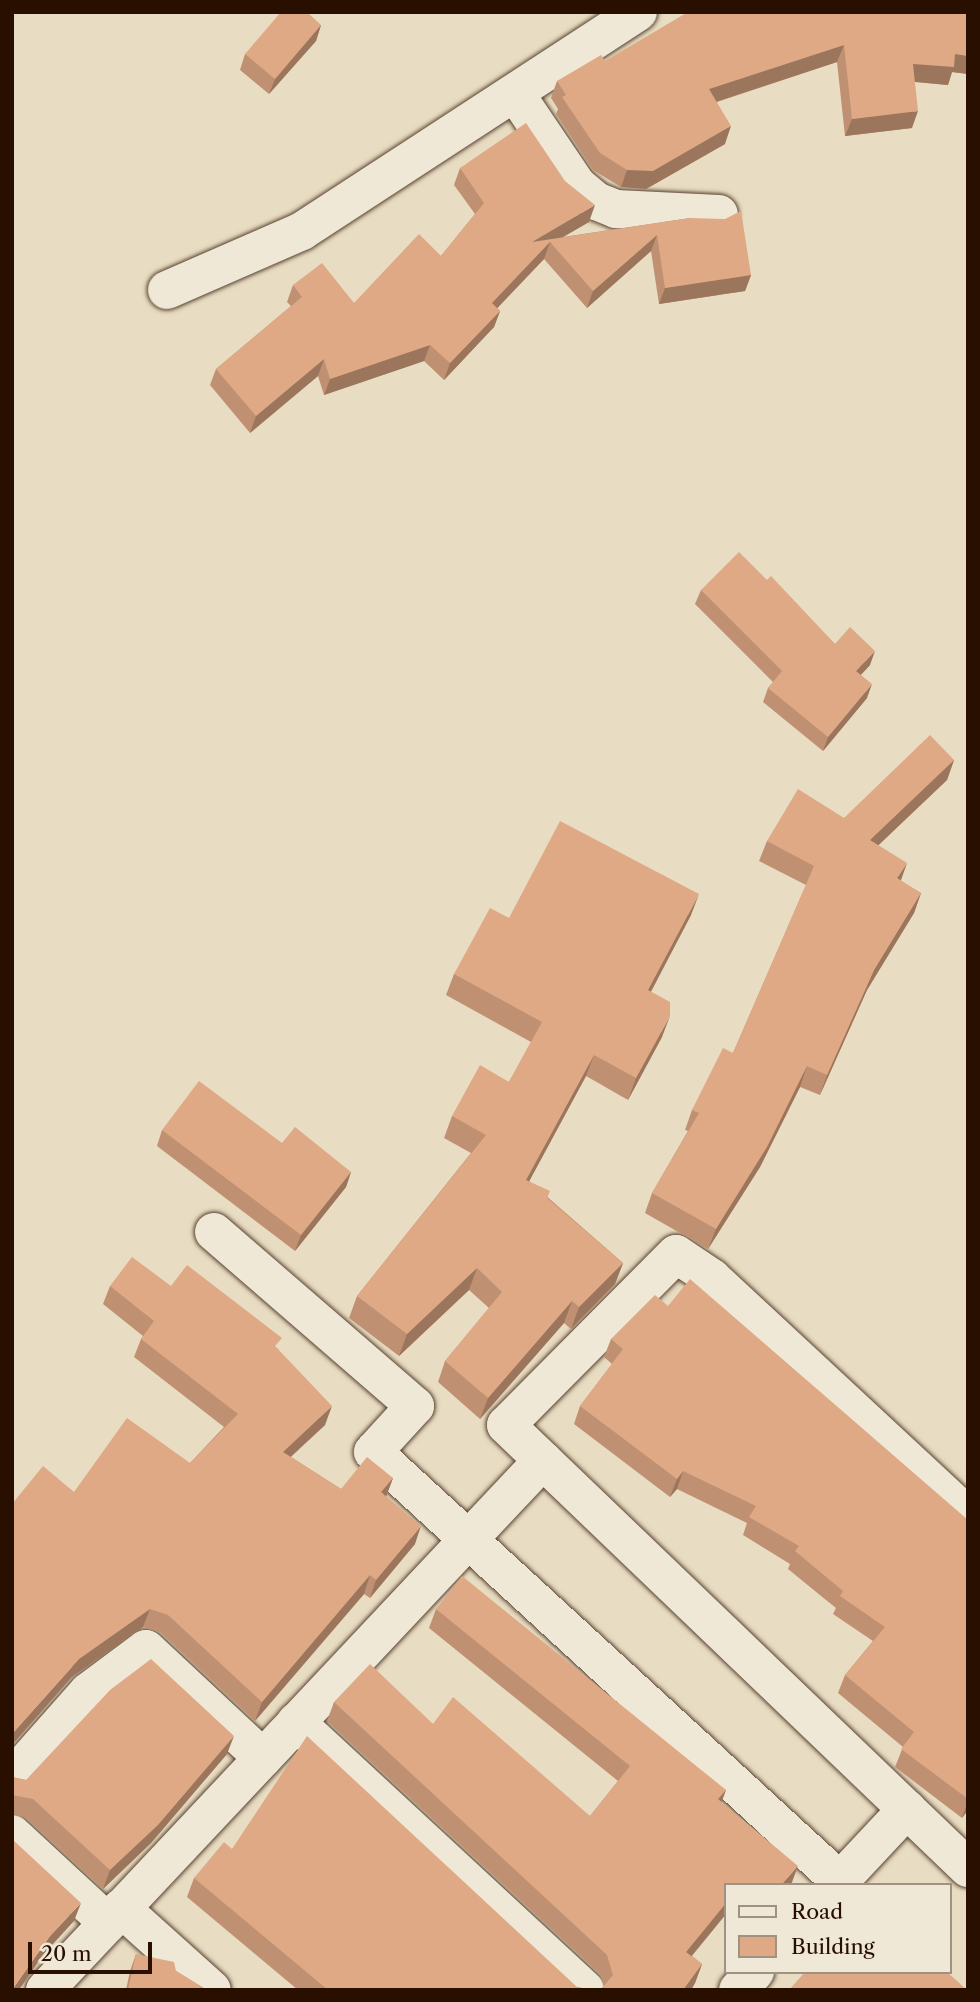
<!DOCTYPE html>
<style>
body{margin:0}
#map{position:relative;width:980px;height:2002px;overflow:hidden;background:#e8dcc2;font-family:"Libre Caslon Text",serif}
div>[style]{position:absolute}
.roads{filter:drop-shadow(0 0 2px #584230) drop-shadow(0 0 2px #584230)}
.minor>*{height:38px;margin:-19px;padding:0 19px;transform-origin:19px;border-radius:19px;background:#f0e8d7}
.wall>*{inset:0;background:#bf9172}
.shaded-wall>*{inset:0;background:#9b765c}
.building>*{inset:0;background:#dea984}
span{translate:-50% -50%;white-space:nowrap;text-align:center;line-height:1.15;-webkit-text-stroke:7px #f0e8d7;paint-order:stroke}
.frame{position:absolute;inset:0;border:14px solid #280f00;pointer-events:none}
.legend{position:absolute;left:724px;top:1883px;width:228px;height:91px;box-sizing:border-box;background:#f0e8d7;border:2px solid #a09181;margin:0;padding:9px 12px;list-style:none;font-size:21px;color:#280f00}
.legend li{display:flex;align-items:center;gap:14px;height:35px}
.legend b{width:35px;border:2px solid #a09181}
.scale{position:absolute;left:28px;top:1942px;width:124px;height:32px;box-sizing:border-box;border:4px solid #280f00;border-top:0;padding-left:9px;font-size:21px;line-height:24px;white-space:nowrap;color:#280f00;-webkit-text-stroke:5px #f0e8d7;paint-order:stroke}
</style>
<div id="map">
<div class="roads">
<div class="minor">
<div style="left:515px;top:93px;width:111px;rotate:56deg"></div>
<div style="left:577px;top:185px;width:25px;rotate:40deg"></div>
<div style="left:596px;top:201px;width:22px;rotate:22deg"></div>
<div style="left:616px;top:209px;width:103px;rotate:2.8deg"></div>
<div style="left:167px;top:290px;width:147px;rotate:-23.6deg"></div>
<div style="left:302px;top:231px;width:401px;rotate:-33.1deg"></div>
<div style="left:214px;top:1232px;width:266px;rotate:40.9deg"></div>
<div style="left:415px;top:1406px;width:62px;rotate:132.4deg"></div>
<div style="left:373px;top:1452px;width:634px;rotate:42.57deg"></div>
<div style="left:968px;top:1516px;width:350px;rotate:-137.1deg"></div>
<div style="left:712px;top:1278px;width:43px;rotate:-146.3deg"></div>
<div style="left:676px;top:1254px;width:241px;rotate:134.8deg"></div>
<div style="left:506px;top:1425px;width:640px;rotate:43.8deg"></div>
<div style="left:296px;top:1722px;width:394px;rotate:42.8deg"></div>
<div style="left:12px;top:1778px;width:115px;rotate:-48.5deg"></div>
<div style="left:88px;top:1692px;width:72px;rotate:-36.6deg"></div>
<div style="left:146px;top:1649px;width:160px;rotate:43deg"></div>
<div style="left:12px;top:1834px;width:131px;rotate:42.8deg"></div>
<div style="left:836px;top:1885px;width:104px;rotate:-46.9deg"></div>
<div style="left:121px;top:1908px;width:122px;rotate:42deg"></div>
<div style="left:45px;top:1990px;width:727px;rotate:-46.78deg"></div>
<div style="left:738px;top:1990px;width:25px;rotate:-47deg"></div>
</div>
</div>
<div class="wall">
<div style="clip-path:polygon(968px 12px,968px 74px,952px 72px,948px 85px,915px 82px,912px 128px,845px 136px,837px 62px,717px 102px,725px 144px,646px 189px,621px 187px,593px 170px,556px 114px,558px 109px,551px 98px,557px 81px,605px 61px)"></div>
<div style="clip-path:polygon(321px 25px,316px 41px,269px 94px,240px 70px,245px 54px)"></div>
<div style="clip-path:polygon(460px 168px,589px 222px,563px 237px,690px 218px,751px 275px,745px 291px,659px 304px,651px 251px,587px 308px,544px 259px,497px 308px,500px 311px,494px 327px,444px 380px,424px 361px,324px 395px,318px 376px,250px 433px,210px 385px,216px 369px,291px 306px,287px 302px,293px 285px,354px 303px,441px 256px,475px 214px,454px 185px)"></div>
<div style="clip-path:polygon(767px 580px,835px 644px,870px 665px,861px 675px,867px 698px,823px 751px,763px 702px,768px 688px,773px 682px,695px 604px,701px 590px)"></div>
<div style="clip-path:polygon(954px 760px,947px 780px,878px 845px,900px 881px,921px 893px,914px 913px,867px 990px,820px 1095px,800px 1087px,760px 1167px,708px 1249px,645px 1213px,652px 1193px,688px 1131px,685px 1130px,692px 1110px,733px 1053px,806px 885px,759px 861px,767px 841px,844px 818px)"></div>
<div style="clip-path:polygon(691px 915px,651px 992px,662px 1037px,628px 1100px,586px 1076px,529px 1181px,623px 1263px,615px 1284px,571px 1329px,564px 1323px,480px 1419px,438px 1382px,445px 1361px,489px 1308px,469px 1290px,399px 1356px,349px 1318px,357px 1296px,471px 1153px,444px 1138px,452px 1116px,509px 1082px,531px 1042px,446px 995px,454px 974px,509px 918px)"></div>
<div style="clip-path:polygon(162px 1130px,282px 1143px,351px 1172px,346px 1187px,295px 1251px,157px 1146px)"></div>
<div style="clip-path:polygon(110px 1286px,171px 1286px,278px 1349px,325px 1425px,291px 1457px,341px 1489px,393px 1478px,386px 1496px,415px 1544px,370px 1598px,364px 1594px,255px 1721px,161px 1633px,143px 1627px,72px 1677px,74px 1492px,190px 1463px,224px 1427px,134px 1357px,141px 1339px,143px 1336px,103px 1304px)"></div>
<div style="clip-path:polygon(668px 1306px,968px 1520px,968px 1810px,962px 1818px,895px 1767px,903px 1747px,838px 1693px,845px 1675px,873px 1641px,833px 1614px,836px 1608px,788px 1569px,790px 1564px,743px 1535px,747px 1523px,677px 1489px,670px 1497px,574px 1424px,580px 1406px,612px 1364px,604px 1357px,611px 1339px)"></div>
<div style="clip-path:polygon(436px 1609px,726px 1790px,721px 1801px,726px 1885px,726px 1914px,692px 1956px,702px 1964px,695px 1983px,691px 1990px,600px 1990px,604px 1986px,600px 1974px,327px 1721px,334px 1702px,433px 1724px,590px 1816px,618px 1781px,429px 1628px)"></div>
<div style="clip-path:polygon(227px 1754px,151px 1843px,103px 1889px,26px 1818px,12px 1814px,12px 1777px,26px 1780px)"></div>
<div style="clip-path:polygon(232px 1849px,577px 1987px,592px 1990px,298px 1990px,187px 1897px,194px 1878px)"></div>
<div style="clip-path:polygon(136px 1954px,176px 1971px,207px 1990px,126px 1990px,130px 1971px)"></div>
</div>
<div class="shaded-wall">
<div style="clip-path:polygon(321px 25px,316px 41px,269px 94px,275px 79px)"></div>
<div style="clip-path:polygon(844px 45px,837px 62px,703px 106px,709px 89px)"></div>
<div style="clip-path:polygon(955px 54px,968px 56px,968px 74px,952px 72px,948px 85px,906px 81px,913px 64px)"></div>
<div style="clip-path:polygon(918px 111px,912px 128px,845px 136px,852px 119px)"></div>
<div style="clip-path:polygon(731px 126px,725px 144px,646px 189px,621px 187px,627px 170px)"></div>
<div style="clip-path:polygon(595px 205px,589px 222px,551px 244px,550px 242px,544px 259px,486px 320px,492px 303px,532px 242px)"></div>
<div style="clip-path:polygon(657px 235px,651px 251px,587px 308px,593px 291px)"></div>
<div style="clip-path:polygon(751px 275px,745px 291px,659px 304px,665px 288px)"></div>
<div style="clip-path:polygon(500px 311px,494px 327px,444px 380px,450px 363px)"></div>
<div style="clip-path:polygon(430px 345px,424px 361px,324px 395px,330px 379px)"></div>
<div style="clip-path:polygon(324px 359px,318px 376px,250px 433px,256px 416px)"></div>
<div style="clip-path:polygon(875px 651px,870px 665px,851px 685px,856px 671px)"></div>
<div style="clip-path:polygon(872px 684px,867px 698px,823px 751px,828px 737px)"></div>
<div style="clip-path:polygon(954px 760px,947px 780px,863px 860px,870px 840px)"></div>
<div style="clip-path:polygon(907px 863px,900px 883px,897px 878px)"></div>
<div style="clip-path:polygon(921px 893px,914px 913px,867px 990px,820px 1095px,827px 1075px,874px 970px)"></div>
<div style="clip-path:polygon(699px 894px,691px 915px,640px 1012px,648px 990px)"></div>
<div style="clip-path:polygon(670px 1016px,662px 1037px,628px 1100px,636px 1078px)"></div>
<div style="clip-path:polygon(594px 1055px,586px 1076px,518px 1202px,526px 1180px)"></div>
<div style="clip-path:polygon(807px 1066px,800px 1087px,760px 1167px,708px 1249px,716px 1229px)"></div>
<div style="clip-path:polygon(351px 1172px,346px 1187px,295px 1251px,301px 1235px)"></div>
<div style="clip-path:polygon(623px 1263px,615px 1284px,571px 1329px,579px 1307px)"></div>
<div style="clip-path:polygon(477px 1268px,469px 1290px,399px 1356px,407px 1334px)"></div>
<div style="clip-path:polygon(572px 1301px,564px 1323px,480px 1419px,488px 1398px)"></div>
<div style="clip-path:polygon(332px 1406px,325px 1425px,276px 1470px,283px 1452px)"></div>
<div style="clip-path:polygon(683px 1471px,677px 1489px,670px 1497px,677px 1479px)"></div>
<div style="clip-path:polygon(393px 1478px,386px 1497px,381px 1492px)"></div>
<div style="clip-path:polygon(421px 1526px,415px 1544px,370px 1598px,376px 1580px)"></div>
<div style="clip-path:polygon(370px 1575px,364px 1594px,255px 1721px,262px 1702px)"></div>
<div style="clip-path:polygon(150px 1609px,143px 1627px,72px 1677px,12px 1745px,12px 1734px,79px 1659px)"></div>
<div style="clip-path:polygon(234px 1736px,227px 1754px,151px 1843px,103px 1889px,110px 1870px)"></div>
<div style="clip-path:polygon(726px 1790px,719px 1809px,718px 1799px)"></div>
<div style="clip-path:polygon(968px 1801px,968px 1810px,962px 1818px)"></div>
<div style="clip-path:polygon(798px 1866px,791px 1885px,781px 1885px)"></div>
<div style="clip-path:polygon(81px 1903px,74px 1921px,43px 1955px,19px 1990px,12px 1990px,50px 1936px)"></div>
<div style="clip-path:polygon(726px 1903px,726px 1914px,679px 1971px,686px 1952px)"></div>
<div style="clip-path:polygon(702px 1964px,695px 1983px,691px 1990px,683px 1990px)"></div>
</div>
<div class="building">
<div style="clip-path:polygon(281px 12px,307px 12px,321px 25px,275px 79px,245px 54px)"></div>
<div style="clip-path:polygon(688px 12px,968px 12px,968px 56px,955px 54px,954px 67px,913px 64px,918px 111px,852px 119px,844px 45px,709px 89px,731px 126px,653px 171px,627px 170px,600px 153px,562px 97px,566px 95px,557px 81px,601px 55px,605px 61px)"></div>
<div style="clip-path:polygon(526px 123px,565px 181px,595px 205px,532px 242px,690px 218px,725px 219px,741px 211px,751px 275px,665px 288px,657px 235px,593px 291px,550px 242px,492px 303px,500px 311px,450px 363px,430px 345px,330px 379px,324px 359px,256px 416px,216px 369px,302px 297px,293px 285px,322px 263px,354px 303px,419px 234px,441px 256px,484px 203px,460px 168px)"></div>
<div style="clip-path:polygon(739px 552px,767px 580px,771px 576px,835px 644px,850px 627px,875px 651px,856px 671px,872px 684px,828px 737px,768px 688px,782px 671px,701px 590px)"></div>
<div style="clip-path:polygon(930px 735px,954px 760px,870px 840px,907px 863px,897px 878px,921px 893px,874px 970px,827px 1075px,807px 1066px,767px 1147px,716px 1229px,652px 1193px,699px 1113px,692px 1110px,723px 1048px,733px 1053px,814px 866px,767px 841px,798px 789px,844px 818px)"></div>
<div style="clip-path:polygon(560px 821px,699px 894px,648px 990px,670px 1002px,670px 1016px,636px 1078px,594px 1055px,526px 1180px,550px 1191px,547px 1198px,623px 1263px,579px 1307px,572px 1301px,488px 1398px,445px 1361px,502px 1292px,477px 1268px,407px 1334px,357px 1296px,486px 1135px,452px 1116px,480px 1065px,509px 1082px,542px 1022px,454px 974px,490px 908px,509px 918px)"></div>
<div style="clip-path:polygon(199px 1081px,282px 1143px,295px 1127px,351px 1172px,301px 1235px,162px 1130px)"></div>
<div style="clip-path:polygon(132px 1257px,171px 1286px,187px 1265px,282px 1338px,275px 1346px,332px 1406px,283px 1452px,341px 1489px,367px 1457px,393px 1478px,381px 1492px,421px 1526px,376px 1580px,370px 1575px,262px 1702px,168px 1615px,150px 1609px,79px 1659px,12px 1734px,12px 1504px,43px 1466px,74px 1492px,127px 1418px,190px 1463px,238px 1414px,141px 1339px,154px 1321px,110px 1286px)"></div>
<div style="clip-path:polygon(690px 1279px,968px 1520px,968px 1799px,901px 1749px,914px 1732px,845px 1675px,885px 1627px,840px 1596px,843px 1591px,795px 1551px,799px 1546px,749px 1517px,756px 1506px,683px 1471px,677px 1479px,580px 1406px,623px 1349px,611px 1339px,655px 1295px,668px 1306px)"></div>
<div style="clip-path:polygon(462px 1576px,726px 1790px,718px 1799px,798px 1866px,781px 1885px,726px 1885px,726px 1903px,686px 1952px,702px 1964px,683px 1990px,600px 1990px,613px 1975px,607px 1955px,334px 1702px,370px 1664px,433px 1724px,453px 1697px,590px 1816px,630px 1766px,436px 1609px)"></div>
<div style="clip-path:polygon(151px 1659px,234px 1736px,158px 1825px,110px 1870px,33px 1799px,12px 1795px,12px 1777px,26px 1780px,110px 1690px)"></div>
<div style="clip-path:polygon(307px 1736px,577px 1987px,592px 1990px,328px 1990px,194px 1878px,224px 1842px,232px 1849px)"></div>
<div style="clip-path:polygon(12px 1839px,81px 1903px,50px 1936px,12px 1990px)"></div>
<div style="clip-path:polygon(136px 1954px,174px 1962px,176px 1971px,207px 1990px,128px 1990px)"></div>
<div style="clip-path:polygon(805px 1972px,947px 1972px,967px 1990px,789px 1990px)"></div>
</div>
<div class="frame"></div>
<ul class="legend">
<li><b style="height:9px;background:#f0e8d7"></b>Road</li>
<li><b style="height:19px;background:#dea984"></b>Building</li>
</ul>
<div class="scale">20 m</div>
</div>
